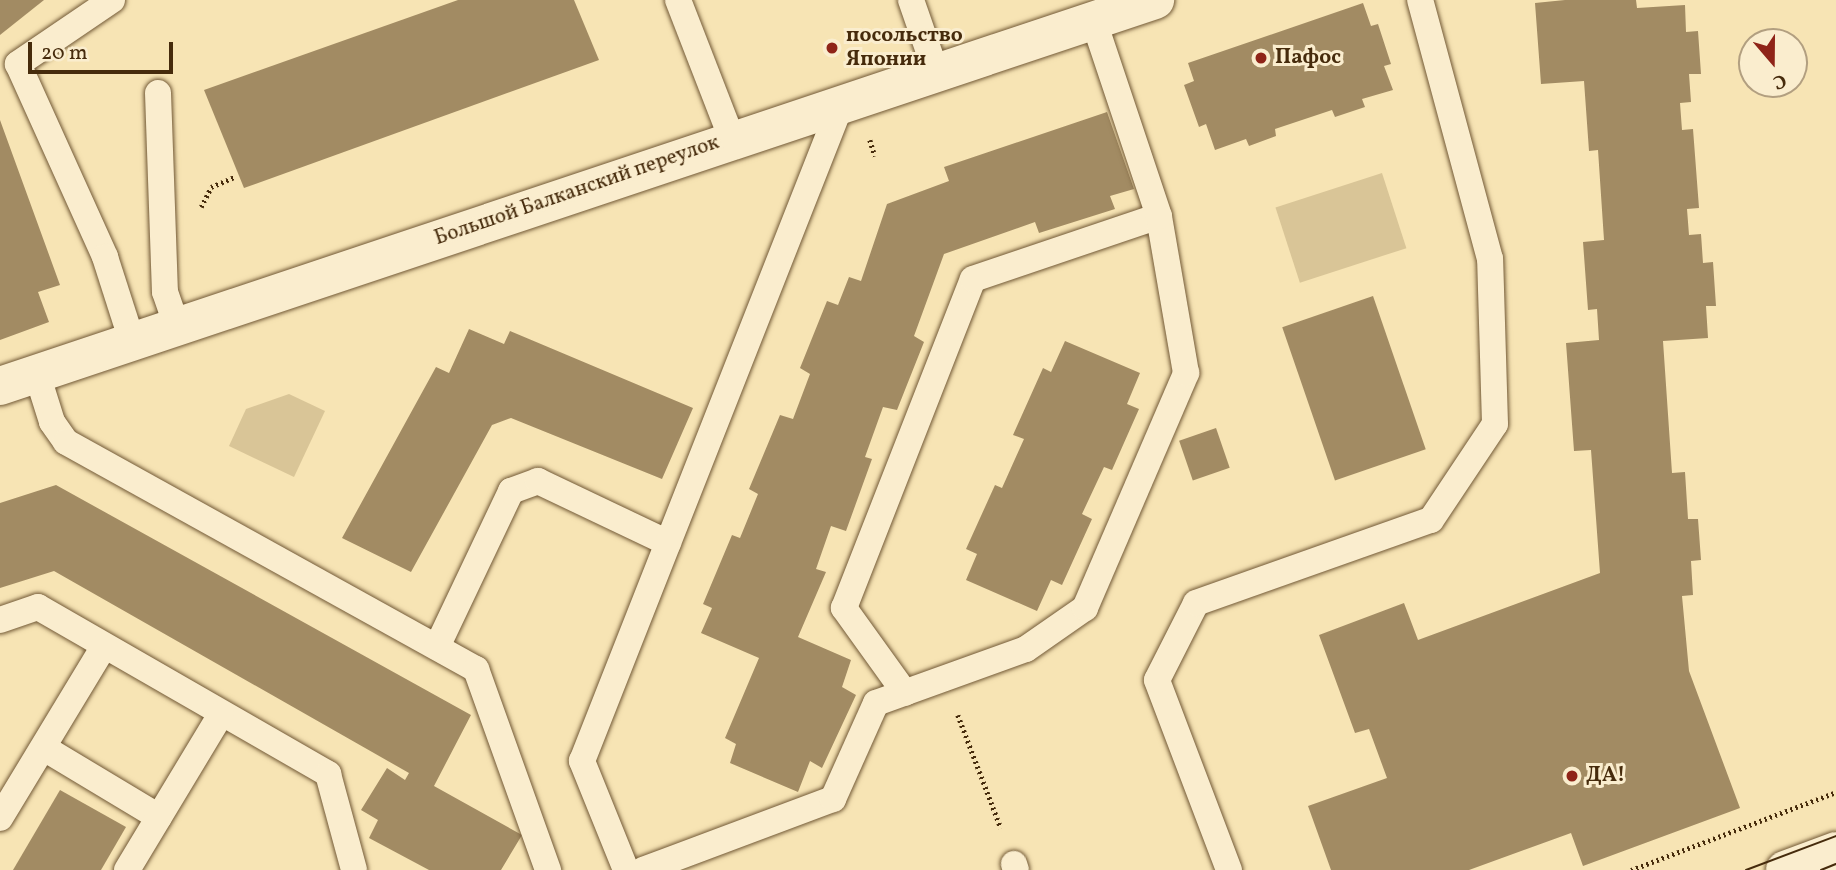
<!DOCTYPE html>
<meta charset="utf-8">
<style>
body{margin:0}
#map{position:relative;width:1836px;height:870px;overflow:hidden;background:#f7e4b4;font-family:Vollkorn,serif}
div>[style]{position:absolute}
.green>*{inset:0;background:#d9c597;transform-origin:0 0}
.building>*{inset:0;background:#a28b63;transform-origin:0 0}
.path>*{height:4.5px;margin-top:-2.25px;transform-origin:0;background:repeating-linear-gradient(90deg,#462b0c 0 2px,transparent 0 5.5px)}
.roads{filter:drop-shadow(0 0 2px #725936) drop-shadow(0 0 2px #725936)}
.lane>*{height:26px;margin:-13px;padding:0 13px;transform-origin:13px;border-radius:13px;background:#faedce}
.street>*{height:38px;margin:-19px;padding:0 19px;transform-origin:19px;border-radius:19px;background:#faedce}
.secondary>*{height:38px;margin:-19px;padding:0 19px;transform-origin:19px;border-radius:19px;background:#faedce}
.tram>*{height:2px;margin:-1px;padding:0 1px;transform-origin:1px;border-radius:1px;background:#462b0c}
.dots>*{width:19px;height:19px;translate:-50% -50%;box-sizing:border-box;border:4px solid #faedce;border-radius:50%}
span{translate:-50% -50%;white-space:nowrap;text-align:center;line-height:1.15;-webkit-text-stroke:6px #faedce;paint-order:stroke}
.poi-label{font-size:21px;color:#462b0c;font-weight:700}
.left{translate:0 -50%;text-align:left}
.street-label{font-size:21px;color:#462b0c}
.north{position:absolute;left:1738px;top:28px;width:70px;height:70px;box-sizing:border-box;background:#faedce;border:2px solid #b29f80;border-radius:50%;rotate:160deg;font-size:19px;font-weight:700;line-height:28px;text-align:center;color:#462b0c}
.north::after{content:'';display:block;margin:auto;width:24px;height:32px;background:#8f2418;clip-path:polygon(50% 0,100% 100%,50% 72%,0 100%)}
.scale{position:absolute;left:28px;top:42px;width:145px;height:32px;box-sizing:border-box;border:4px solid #462b0c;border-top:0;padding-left:9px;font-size:21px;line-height:24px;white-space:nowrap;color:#462b0c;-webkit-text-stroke:5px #faedce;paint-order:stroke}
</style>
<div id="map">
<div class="green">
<div style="left:1382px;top:173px;width:79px;height:112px;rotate:72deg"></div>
<div style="clip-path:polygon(289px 394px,325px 411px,294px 477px,229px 446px,246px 409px)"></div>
</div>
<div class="building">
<div style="clip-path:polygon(0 0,44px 0,0 35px)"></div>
<div style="clip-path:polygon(458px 0,574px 0,599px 60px,244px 188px,204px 90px)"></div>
<div style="clip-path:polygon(1565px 0,1636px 0,1637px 8px,1685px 5px,1686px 32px,1698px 31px,1701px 74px,1689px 74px,1691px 102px,1680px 103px,1682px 130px,1693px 129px,1699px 208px,1687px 209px,1689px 235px,1701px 234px,1703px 263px,1713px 262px,1716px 306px,1706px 306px,1708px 338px,1663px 341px,1672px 473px,1685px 472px,1688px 519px,1698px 519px,1701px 560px,1691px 561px,1693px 595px,1682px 596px,1689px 671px,1740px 808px,1583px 866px,1571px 833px,1469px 870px,1331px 870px,1308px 806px,1387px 778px,1369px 729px,1355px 733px,1319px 635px,1404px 603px,1418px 640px,1600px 573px,1591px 450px,1574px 451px,1566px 343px,1599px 340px,1597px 309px,1588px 310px,1583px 242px,1604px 240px,1598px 150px,1589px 151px,1584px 81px,1541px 84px,1535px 3px)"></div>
<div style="clip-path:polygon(1363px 3px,1371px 26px,1378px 24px,1391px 64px,1384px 66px,1393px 90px,1362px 99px,1365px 107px,1335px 117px,1332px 110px,1275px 129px,1276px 136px,1249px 146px,1246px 139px,1215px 150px,1206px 124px,1199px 127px,1184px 85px,1194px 81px,1188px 63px)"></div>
<div style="clip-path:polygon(1107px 112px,1134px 189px,1110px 196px,1115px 209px,1039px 233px,1035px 222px,944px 254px,914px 336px,924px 342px,897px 410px,883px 407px,865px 457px,872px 459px,846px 531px,831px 526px,816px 569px,826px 572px,798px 637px,851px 660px,842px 687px,856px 695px,822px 768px,810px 761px,798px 792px,730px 763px,736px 744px,725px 738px,759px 658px,701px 633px,712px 608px,703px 604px,732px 535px,740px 538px,758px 494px,749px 489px,780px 415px,793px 419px,810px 374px,800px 368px,827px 301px,838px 305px,849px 277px,861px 281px,887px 204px,949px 181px,944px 167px)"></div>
<div style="clip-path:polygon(0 120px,60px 285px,38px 292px,49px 322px,0 340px)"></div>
<div style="left:1373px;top:296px;width:162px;height:96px;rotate:71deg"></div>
<div style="clip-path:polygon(469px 329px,504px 344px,510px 331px,693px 408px,662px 479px,511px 418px,492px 425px,411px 572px,342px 538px,436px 367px,449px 373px)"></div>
<div style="clip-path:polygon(1065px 341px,1140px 373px,1127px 404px,1139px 409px,1112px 470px,1104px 467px,1082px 514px,1092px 519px,1062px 585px,1051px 580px,1037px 611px,966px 580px,977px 554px,966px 549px,995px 485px,1002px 488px,1024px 439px,1013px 435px,1043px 368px,1051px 372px)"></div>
<div style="left:1216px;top:428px;width:42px;height:39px;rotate:71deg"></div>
<div style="clip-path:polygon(56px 485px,471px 715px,434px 786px,522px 835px,501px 870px,429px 870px,369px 838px,378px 820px,361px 810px,387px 768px,405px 780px,409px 773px,54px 571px,0 588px,0 503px)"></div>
<div style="clip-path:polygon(60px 790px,126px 827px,101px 870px,13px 870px)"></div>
</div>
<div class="path">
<div style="left:870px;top:140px;width:17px;rotate:73deg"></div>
<div style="left:201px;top:207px;width:22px;rotate:-63deg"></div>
<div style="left:211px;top:187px;width:26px;rotate:-23deg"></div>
<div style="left:958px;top:715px;width:121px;rotate:69.2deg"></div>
<div style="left:1631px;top:870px;width:219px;rotate:-20.8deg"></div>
</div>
<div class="roads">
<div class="lane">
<div style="left:112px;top:0;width:114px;rotate:145.8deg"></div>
<div style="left:18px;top:64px;width:212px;rotate:65.7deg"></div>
<div style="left:105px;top:257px;width:88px;rotate:72.2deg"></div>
<div style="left:678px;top:0;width:149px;rotate:68.8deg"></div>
<div style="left:911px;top:0;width:76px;rotate:70.9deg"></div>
<div style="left:158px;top:93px;width:199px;rotate:88deg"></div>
<div style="left:165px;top:292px;width:36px;rotate:71deg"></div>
<div style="left:37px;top:374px;width:50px;rotate:72.6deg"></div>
<div style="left:52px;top:422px;width:24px;rotate:55deg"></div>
<div style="left:66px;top:442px;width:469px;rotate:29deg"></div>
<div style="left:476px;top:669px;width:214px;rotate:70.3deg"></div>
<div style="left:0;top:620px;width:40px;rotate:-18.9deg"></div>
<div style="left:38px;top:607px;width:335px;rotate:29.9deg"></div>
<div style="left:328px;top:774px;width:99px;rotate:74.8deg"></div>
<div style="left:437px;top:647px;width:173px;rotate:-64.6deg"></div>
<div style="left:511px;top:491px;width:29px;rotate:-20deg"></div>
<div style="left:538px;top:481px;width:144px;rotate:25.5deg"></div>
<div style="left:905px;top:693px;width:105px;rotate:-125.7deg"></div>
<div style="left:844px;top:608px;width:353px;rotate:-68.6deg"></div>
<div style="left:973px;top:279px;width:196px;rotate:-18.7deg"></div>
<div style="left:44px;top:748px;width:134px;rotate:31deg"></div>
<div style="left:0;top:818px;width:201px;rotate:-58.8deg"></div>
<div style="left:1014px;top:864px;width:6px;rotate:72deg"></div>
<div style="left:127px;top:870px;width:182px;rotate:-58.9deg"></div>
<div style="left:626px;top:870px;width:118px;rotate:-112deg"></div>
<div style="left:582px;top:761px;width:706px;rotate:-68.48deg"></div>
<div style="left:643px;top:870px;width:203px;rotate:-20.5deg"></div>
<div style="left:833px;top:799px;width:105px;rotate:-65.9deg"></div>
<div style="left:876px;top:703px;width:159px;rotate:-19.8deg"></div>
<div style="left:1026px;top:649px;width:72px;rotate:-34.8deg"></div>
<div style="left:1085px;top:608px;width:256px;rotate:-66.7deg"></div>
<div style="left:1186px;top:373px;width:159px;rotate:-99.8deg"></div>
<div style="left:1159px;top:216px;width:208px;rotate:-108.5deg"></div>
<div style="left:1229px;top:870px;width:203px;rotate:-110.8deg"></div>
<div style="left:1157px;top:680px;width:86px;rotate:-63.1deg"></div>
<div style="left:1196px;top:603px;width:249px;rotate:-19.5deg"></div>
<div style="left:1431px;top:520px;width:115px;rotate:-56.3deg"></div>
<div style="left:1495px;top:424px;width:165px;rotate:-91.7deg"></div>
<div style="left:1490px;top:259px;width:268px;rotate:-105.1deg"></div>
</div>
<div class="street">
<div style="left:0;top:386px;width:1218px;rotate:-18.48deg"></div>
</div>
<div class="secondary">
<div style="left:1785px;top:870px;width:54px;rotate:-20.4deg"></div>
</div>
</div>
<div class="tram">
<div style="left:1746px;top:870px;width:96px;rotate:-20.7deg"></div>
<div style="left:1821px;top:870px;width:16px;rotate:-22deg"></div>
</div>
<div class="dots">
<div style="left:832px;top:48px;background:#8f2418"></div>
<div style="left:1261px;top:58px;background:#8f2418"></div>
<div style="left:1572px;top:776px;background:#8f2418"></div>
</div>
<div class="poi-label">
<span class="left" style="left:846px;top:48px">посольство<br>Японии</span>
<span class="left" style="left:1275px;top:58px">Пафос</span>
<span class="left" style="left:1586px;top:776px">ДА!</span>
</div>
<div class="street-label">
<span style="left:577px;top:191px;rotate:-19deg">Большой Балканский переулок</span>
</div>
<div class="north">С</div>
<div class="scale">20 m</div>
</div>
